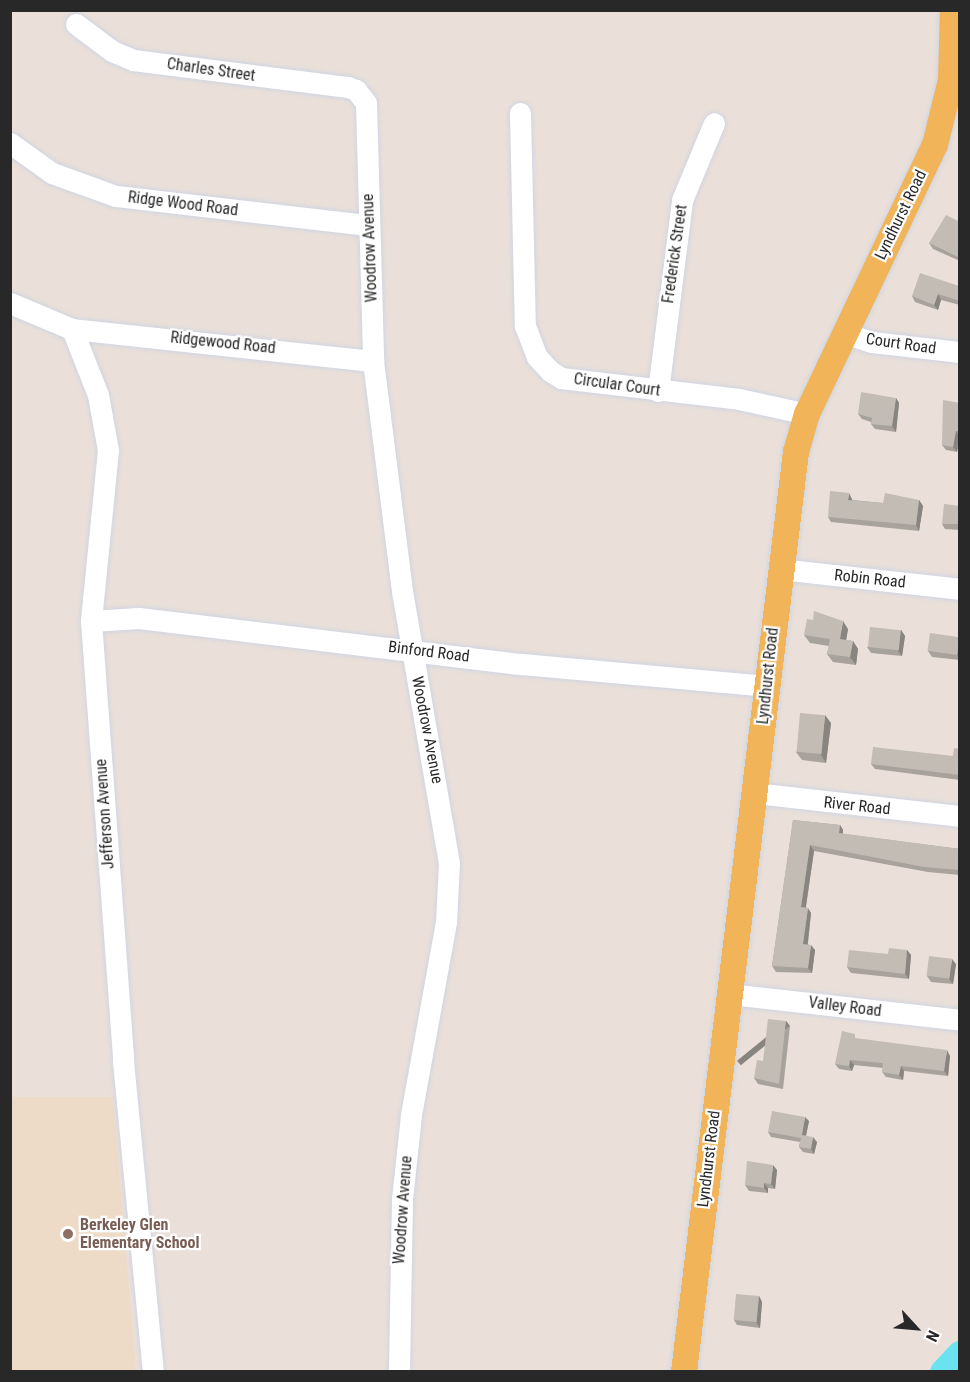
<!DOCTYPE html>
<style>
body{margin:0}
#map{position:relative;width:970px;height:1382px;overflow:hidden;background:#ebe0d9;font-family:"Roboto Condensed",sans-serif}
div>[style]{position:absolute}
.education>*{inset:0;background:#eddbc8}
.river>*{height:27px;margin:-13.5px;padding:0 13.5px;transform-origin:13.5px;border-radius:13.5px;background:#6ae2ef}
.roads{filter:drop-shadow(0 0 2px #cfd5e2) drop-shadow(0 0 2px #cfd5e2)}
.minor>*{height:21px;margin:-10.5px;padding:0 10.5px;transform-origin:10.5px;border-radius:10.5px;background:#fff}
.major>*{height:26px;margin:-13px;padding:0 13px;transform-origin:13px;border-radius:13px;background:#f1b458}
.wall>*{inset:0;background:#a7a29c}
.shaded-wall>*{inset:0;background:#88847f;transform-origin:0 0}
.building>*{inset:0;background:#c2bcb5;transform-origin:0 0}
.dots>*{width:16px;height:16px;translate:-50% -50%;box-sizing:border-box;border:3px solid #fff;border-radius:50%}
span{translate:-50% -50%;white-space:nowrap;text-align:center;line-height:1.15;-webkit-text-stroke:4.5px #fff;paint-order:stroke}
.street-label{font-size:16px;color:#282828}
.education-label{font-size:16px;color:#785e54;font-weight:700}
.left{translate:0 -50%;text-align:left}
.frame{position:absolute;inset:0;border:12px solid #282828;pointer-events:none}
.north{position:absolute;left:886px;top:1298px;width:60px;height:60px;-webkit-text-stroke:4px #fff;paint-order:stroke;rotate:116deg;font-size:16px;font-weight:700;line-height:24px;text-align:center;color:#282828}
.north::after{content:'';display:block;margin:auto;width:21px;height:27px;background:#282828;clip-path:polygon(50% 0,100% 100%,50% 72%,0 100%)}
</style>
<div id="map">
<div class="education">
<div style="clip-path:polygon(11px 1097px,113px 1097px,136px 1371px,11px 1371px)"></div>
</div>
<div class="river">
<div style="left:943px;top:1372px;width:25px;rotate:-47deg"></div>
</div>
<div class="roads">
<div class="minor">
<div style="left:76px;top:24px;width:45px;rotate:36.9deg"></div>
<div style="left:112px;top:51px;width:23px;rotate:23deg"></div>
<div style="left:133px;top:60px;width:217px;rotate:7.2deg"></div>
<div style="left:348px;top:87px;width:9px;rotate:21deg"></div>
<div style="left:356px;top:90px;width:16px;rotate:52deg"></div>
<div style="left:366px;top:103px;width:258px;rotate:88.4deg"></div>
<div style="left:373px;top:361px;width:232px;rotate:82.8deg"></div>
<div style="left:402px;top:591px;width:276px;rotate:80.2deg"></div>
<div style="left:449px;top:863px;width:59px;rotate:92.9deg"></div>
<div style="left:446px;top:922px;width:196px;rotate:100.3deg"></div>
<div style="left:411px;top:1115px;width:84px;rotate:96.1deg"></div>
<div style="left:402px;top:1199px;width:173px;rotate:91deg"></div>
<div style="left:520px;top:113px;width:213px;rotate:88.7deg"></div>
<div style="left:525px;top:326px;width:33px;rotate:69deg"></div>
<div style="left:537px;top:357px;width:19px;rotate:47deg"></div>
<div style="left:550px;top:371px;width:13px;rotate:32deg"></div>
<div style="left:561px;top:378px;width:179px;rotate:6.7deg"></div>
<div style="left:739px;top:399px;width:70px;rotate:12.4deg"></div>
<div style="left:10px;top:143px;width:52px;rotate:35.5deg"></div>
<div style="left:52px;top:173px;width:68px;rotate:19.8deg"></div>
<div style="left:116px;top:196px;width:254px;rotate:6.6deg"></div>
<div style="left:10px;top:303px;width:67px;rotate:22.8deg"></div>
<div style="left:72px;top:329px;width:71px;rotate:68.5deg"></div>
<div style="left:98px;top:395px;width:56px;rotate:79.7deg"></div>
<div style="left:108px;top:450px;width:172px;rotate:95.7deg"></div>
<div style="left:91px;top:621px;width:441px;rotate:85.8deg"></div>
<div style="left:123px;top:1061px;width:312px;rotate:84.5deg"></div>
<div style="left:72px;top:329px;width:303px;rotate:6.1deg"></div>
<div style="left:844px;top:333px;width:29px;rotate:18deg"></div>
<div style="left:872px;top:342px;width:89px;rotate:6.5deg"></div>
<div style="left:658px;top:391px;width:193px;rotate:-82.8deg"></div>
<div style="left:682px;top:200px;width:83px;rotate:-67.4deg"></div>
<div style="left:780px;top:569px;width:181px;rotate:6.3deg"></div>
<div style="left:91px;top:621px;width:48px;rotate:-3.6deg"></div>
<div style="left:139px;top:618px;width:385px;rotate:6.9deg"></div>
<div style="left:521px;top:664px;width:247px;rotate:5.1deg"></div>
<div style="left:755px;top:793px;width:206px;rotate:6.4deg"></div>
<div style="left:730px;top:994px;width:231px;rotate:6.4deg"></div>
</div>
<div class="major">
<div style="left:684px;top:1372px;width:927px;rotate:-83.06deg"></div>
<div style="left:796px;top:452px;width:40px;rotate:-74deg"></div>
<div style="left:807px;top:414px;width:298px;rotate:-64.6deg"></div>
<div style="left:935px;top:145px;width:67px;rotate:-76.2deg"></div>
<div style="left:951px;top:80px;width:70px;rotate:-88.4deg"></div>
</div>
</div>
<div class="wall">
<div style="clip-path:polygon(960px 222px,960px 261px,933px 249px,929px 243px)"></div>
<div style="clip-path:polygon(960px 283px,960px 305px,941px 300px,938px 310px,915px 302px,912px 296px,959px 286px)"></div>
<div style="clip-path:polygon(896px 398px,899px 403px,896px 432px,875px 429px,871px 424px,871px 422px,862px 419px,858px 414px)"></div>
<div style="clip-path:polygon(960px 403px,960px 436px,957px 452px,946px 450px,942px 445px)"></div>
<div style="clip-path:polygon(852px 499px,852px 500px,883px 503px,919px 500px,923px 506px,919px 531px,831px 522px,828px 517px)"></div>
<div style="clip-path:polygon(960px 506px,960px 530px,945px 529px,942px 524px)"></div>
<div style="clip-path:polygon(848px 629px,846px 640px,853px 641px,858px 649px,856px 665px,833px 662px,827px 654px,829px 646px,810px 643px,804px 635px)"></div>
<div style="clip-path:polygon(901px 630px,905px 636px,902px 656px,871px 653px,867px 647px)"></div>
<div style="clip-path:polygon(960px 637px,960px 660px,932px 657px,928px 651px)"></div>
<div style="clip-path:polygon(831px 723px,826px 763px,802px 760px,796px 752px)"></div>
<div style="clip-path:polygon(960px 749px,960px 780px,875px 769px,871px 764px,953px 756px)"></div>
<div style="clip-path:polygon(793px 820px,840px 825px,843px 830px,843px 834px,960px 849px,960px 875px,928px 872px,814px 851px,806px 907px,811px 913px,808px 944px,815px 950px,812px 973px,776px 972px,772px 966px)"></div>
<div style="clip-path:polygon(907px 950px,911px 955px,909px 979px,851px 973px,847px 967px,888px 954px)"></div>
<div style="clip-path:polygon(956px 964px,953px 984px,931px 982px,927px 976px)"></div>
<div style="clip-path:polygon(786px 1021px,790px 1026px,783px 1089px,758px 1084px,754px 1078px,763px 1061px)"></div>
<div style="clip-path:polygon(859px 1039px,950px 1056px,948px 1076px,904px 1071px,903px 1080px,886px 1077px,882px 1072px,883px 1068px,854px 1065px,852px 1071px,839px 1069px,835px 1064px)"></div>
<div style="clip-path:polygon(809px 1121px,806px 1136px,817px 1142px,814px 1154px,803px 1152px,799px 1147px,800px 1142px,771px 1137px,768px 1132px)"></div>
<div style="clip-path:polygon(777px 1170px,775px 1189px,768px 1188px,768px 1193px,749px 1191px,745px 1185px)"></div>
<div style="clip-path:polygon(759px 1296px,762px 1302px,760px 1328px,737px 1325px,734px 1320px)"></div>
</div>
<div class="shaded-wall">
<div style="clip-path:polygon(938px 294px,941px 300px,938px 310px,934px 305px)"></div>
<div style="clip-path:polygon(896px 398px,899px 403px,896px 432px,892px 426px)"></div>
<div style="clip-path:polygon(956px 431px,959px 436px,957px 452px,953px 447px)"></div>
<div style="clip-path:polygon(849px 493px,852px 499px,852px 505px,848px 500px)"></div>
<div style="clip-path:polygon(919px 500px,923px 506px,919px 531px,916px 525px)"></div>
<div style="clip-path:polygon(843px 621px,848px 629px,845px 647px,840px 639px)"></div>
<div style="clip-path:polygon(901px 630px,905px 636px,902px 656px,898px 651px)"></div>
<div style="clip-path:polygon(853px 641px,858px 649px,856px 665px,850px 657px)"></div>
<div style="clip-path:polygon(960px 642px,960px 658px,957px 655px)"></div>
<div style="clip-path:polygon(825px 715px,831px 723px,826px 763px,821px 755px)"></div>
<div style="clip-path:polygon(840px 825px,843px 830px,842px 839px,839px 833px)"></div>
<div style="clip-path:polygon(810px 845px,814px 851px,805px 912px,801px 907px)"></div>
<div style="clip-path:polygon(808px 908px,811px 913px,807px 949px,803px 944px)"></div>
<div style="clip-path:polygon(811px 945px,815px 950px,812px 973px,808px 968px)"></div>
<div style="clip-path:polygon(907px 950px,911px 955px,909px 979px,905px 974px)"></div>
<div style="clip-path:polygon(952px 959px,956px 964px,953px 984px,949px 979px)"></div>
<div style="left:786px;top:1021px;width:6px;height:63px;rotate:51deg"></div>
<div style="clip-path:polygon(947px 1050px,950px 1056px,948px 1076px,944px 1071px)"></div>
<div style="clip-path:polygon(850px 1060px,854px 1065px,852px 1071px,849px 1066px)"></div>
<div style="clip-path:polygon(901px 1066px,904px 1071px,903px 1080px,899px 1075px)"></div>
<div style="clip-path:polygon(805px 1117px,809px 1121px,805px 1140px,802px 1135px)"></div>
<div style="clip-path:polygon(813px 1137px,817px 1142px,814px 1154px,811px 1149px)"></div>
<div style="clip-path:polygon(773px 1165px,777px 1170px,775px 1189px,771px 1184px)"></div>
<div style="clip-path:polygon(764px 1183px,768px 1188px,768px 1193px,764px 1188px)"></div>
<div style="clip-path:polygon(759px 1296px,762px 1302px,760px 1328px,756px 1322px)"></div>
</div>
<div class="building">
<div style="clip-path:polygon(946px 215px,960px 222px,960px 258px,929px 243px)"></div>
<div style="clip-path:polygon(920px 273px,959px 286px,960px 283px,960px 301px,938px 294px,934px 305px,912px 296px)"></div>
<div style="clip-path:polygon(861px 392px,896px 398px,892px 426px,871px 424px,872px 418px,858px 414px)"></div>
<div style="clip-path:polygon(943px 400px,960px 403px,960px 431px,956px 431px,953px 447px,942px 445px)"></div>
<div style="clip-path:polygon(830px 491px,849px 493px,848px 500px,883px 503px,885px 493px,919px 500px,916px 525px,828px 517px)"></div>
<div style="clip-path:polygon(944px 504px,960px 506px,960px 524px,942px 524px)"></div>
<div style="clip-path:polygon(814px 611px,843px 621px,840px 639px,853px 641px,850px 657px,827px 654px,830px 639px,804px 635px,807px 619px,813px 620px)"></div>
<div style="left:870px;top:627px;width:31px;height:20px;rotate:6deg"></div>
<div style="left:930px;top:633px;width:30px;height:18px;rotate:8deg"></div>
<div style="left:800px;top:713px;width:25px;height:39px;rotate:5deg"></div>
<div style="clip-path:polygon(873px 747px,953px 756px,954px 748px,960px 749px,960px 775px,871px 764px)"></div>
<div style="clip-path:polygon(793px 820px,840px 825px,839px 833px,960px 849px,960px 870px,924px 867px,810px 845px,801px 907px,808px 908px,803px 944px,811px 945px,808px 968px,772px 966px)"></div>
<div style="clip-path:polygon(889px 948px,907px 950px,905px 974px,847px 967px,849px 950px,888px 954px)"></div>
<div style="left:929px;top:956px;width:23px;height:20px;rotate:7deg"></div>
<div style="clip-path:polygon(768px 1019px,786px 1021px,779px 1084px,754px 1078px,757px 1060px,763px 1061px)"></div>
<div style="clip-path:polygon(842px 1031px,855px 1034px,855px 1038px,947px 1050px,944px 1071px,901px 1066px,899px 1075px,882px 1072px,883px 1063px,850px 1060px,849px 1066px,835px 1064px)"></div>
<div style="clip-path:polygon(772px 1111px,805px 1117px,802px 1135px,813px 1137px,811px 1149px,799px 1147px,801px 1138px,768px 1132px)"></div>
<div style="clip-path:polygon(747px 1161px,773px 1165px,771px 1184px,764px 1183px,764px 1188px,745px 1185px)"></div>
<div style="left:736px;top:1294px;width:23px;height:26px;rotate:5deg"></div>
</div>
<div class="dots">
<div style="left:68px;top:1234px;background:#8d6e63"></div>
</div>
<div class="street-label">
<span style="left:211px;top:70px;rotate:8deg">Charles Street</span>
<span style="left:183px;top:204px;rotate:7deg">Ridge Wood Road</span>
<span style="left:901px;top:215px;rotate:-64deg">Lyndhurst Road</span>
<span style="left:370px;top:248px;rotate:-92deg">Woodrow Avenue</span>
<span style="left:675px;top:254px;rotate:-82deg">Frederick Street</span>
<span style="left:223px;top:343px;rotate:6deg">Ridgewood Road</span>
<span style="left:901px;top:344px;rotate:8deg">Court Road</span>
<span style="left:617px;top:385px;rotate:8deg">Circular Court</span>
<span style="left:870px;top:579px;rotate:6deg">Robin Road</span>
<span style="left:429px;top:652px;rotate:7deg">Binford Road</span>
<span style="left:768px;top:676px;rotate:-84deg">Lyndhurst Road</span>
<span style="left:427px;top:730px;rotate:79deg">Woodrow Avenue</span>
<span style="left:857px;top:806px;rotate:6deg">River Road</span>
<span style="left:105px;top:814px;rotate:-94deg">Jefferson Avenue</span>
<span style="left:845px;top:1007px;rotate:7deg">Valley Road</span>
<span style="left:709px;top:1159px;rotate:-83deg">Lyndhurst Road</span>
<span style="left:403px;top:1210px;rotate:-86deg">Woodrow Avenue</span>
</div>
<div class="education-label">
<span class="left" style="left:80px;top:1234px">Berkeley Glen<br>Elementary School</span>
</div>
<div class="frame"></div>
<div class="north">N</div>
</div>
